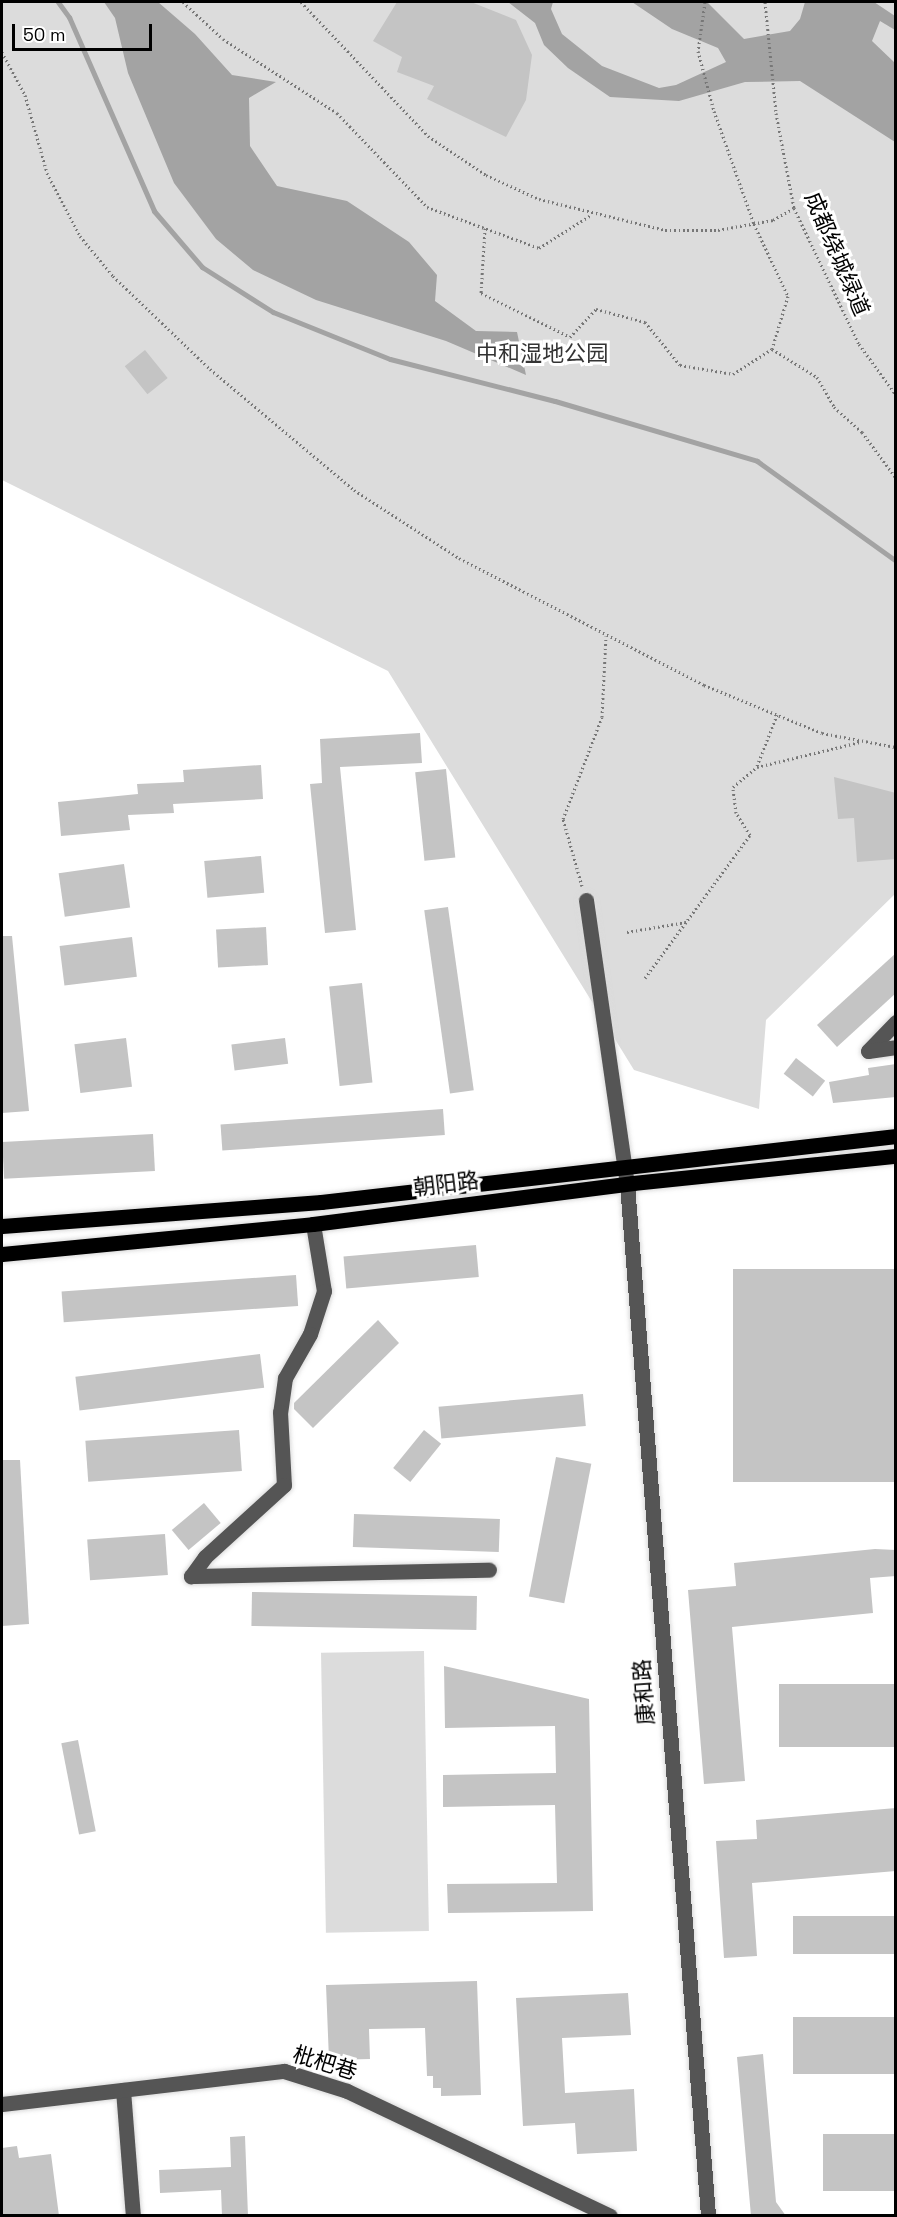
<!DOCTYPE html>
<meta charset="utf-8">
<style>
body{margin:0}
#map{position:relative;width:897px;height:2217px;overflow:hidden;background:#fff;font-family:"Space Grotesk","Noto Sans SC",sans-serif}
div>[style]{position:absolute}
.green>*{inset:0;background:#dcdcdc;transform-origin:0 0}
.water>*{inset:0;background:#a3a3a3}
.stream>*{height:5px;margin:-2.5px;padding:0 2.5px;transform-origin:2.5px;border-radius:2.5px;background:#a3a3a3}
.building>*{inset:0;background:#c4c4c4;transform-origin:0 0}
.path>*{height:3px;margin-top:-1.5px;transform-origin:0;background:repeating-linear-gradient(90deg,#777 0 1.5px,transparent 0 4.5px)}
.roads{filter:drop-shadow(0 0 2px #dbdbdb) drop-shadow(0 0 2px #dbdbdb)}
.minor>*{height:15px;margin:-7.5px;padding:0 7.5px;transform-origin:7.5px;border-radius:7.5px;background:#555}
.major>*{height:15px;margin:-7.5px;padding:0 7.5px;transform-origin:7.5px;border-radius:7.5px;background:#000}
span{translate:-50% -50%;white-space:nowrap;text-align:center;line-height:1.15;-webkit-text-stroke:6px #fff;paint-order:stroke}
.street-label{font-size:22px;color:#000}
.park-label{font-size:22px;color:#333}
.frame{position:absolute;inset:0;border:3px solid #000;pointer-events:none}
.scale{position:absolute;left:12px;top:24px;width:140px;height:27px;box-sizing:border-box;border:3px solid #000;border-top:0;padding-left:8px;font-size:18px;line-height:21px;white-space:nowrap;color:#000;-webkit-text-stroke:4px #fff;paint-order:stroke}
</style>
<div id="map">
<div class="green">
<div style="clip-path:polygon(2px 2px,895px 2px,895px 894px,766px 1020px,759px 1109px,634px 1070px,388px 671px,2px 480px)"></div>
<div style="left:424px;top:1651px;width:280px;height:103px;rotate:89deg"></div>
</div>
<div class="water">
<div style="clip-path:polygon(104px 2px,158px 2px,195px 34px,232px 75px,276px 82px,249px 98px,250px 146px,277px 186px,347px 201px,409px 242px,437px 275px,435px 301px,476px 331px,517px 332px,526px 375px,446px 341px,316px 300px,253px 270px,216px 239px,174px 183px,128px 73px,115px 18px)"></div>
<div style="clip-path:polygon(508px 2px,553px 2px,551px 9px,562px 34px,602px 66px,659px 88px,676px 85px,726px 62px,718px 48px,672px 29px,632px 2px,707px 2px,744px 39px,790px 31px,800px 19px,805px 2px,874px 2px,895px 16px,895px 30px,880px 21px,872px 41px,895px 63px,895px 142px,800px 81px,745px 82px,679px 101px,610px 97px,568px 68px,544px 45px,535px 23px)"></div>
</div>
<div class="stream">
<div style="left:58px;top:2px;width:19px;rotate:54deg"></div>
<div style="left:69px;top:17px;width:212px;rotate:66.3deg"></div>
<div style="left:154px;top:211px;width:74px;rotate:49.4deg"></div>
<div style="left:202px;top:267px;width:84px;rotate:32.4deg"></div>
<div style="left:273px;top:312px;width:126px;rotate:21.9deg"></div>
<div style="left:390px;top:359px;width:170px;rotate:14.3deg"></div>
<div style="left:555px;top:401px;width:211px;rotate:16.5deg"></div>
<div style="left:757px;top:461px;width:171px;rotate:35.7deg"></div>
</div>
<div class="building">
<div style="clip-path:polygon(397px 2px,471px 2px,516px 20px,532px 55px,526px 100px,506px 137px,427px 99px,434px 86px,397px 72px,402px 57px,373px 41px)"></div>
<div style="left:145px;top:350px;width:36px;height:26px;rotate:51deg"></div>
<div style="clip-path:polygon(420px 733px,422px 763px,340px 767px,356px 930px,325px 933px,310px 784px,322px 783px,320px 739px)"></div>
<div style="clip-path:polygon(261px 765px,263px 799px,173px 804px,174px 813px,128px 815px,130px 830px,61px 836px,58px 802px,138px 794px,137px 784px,184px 782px,183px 770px)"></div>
<div style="left:446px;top:769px;width:89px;height:31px;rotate:84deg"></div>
<div style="clip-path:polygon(834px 777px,896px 793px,896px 859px,857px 862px,854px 818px,838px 819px)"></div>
<div style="left:261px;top:856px;width:37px;height:57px;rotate:85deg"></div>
<div style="left:124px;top:864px;width:44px;height:66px;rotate:82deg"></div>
<div style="left:448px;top:907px;width:185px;height:24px;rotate:82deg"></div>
<div style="left:266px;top:927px;width:38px;height:50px;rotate:87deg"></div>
<div style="clip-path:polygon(2px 936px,12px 936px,29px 1111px,2px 1113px)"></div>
<div style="left:132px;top:937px;width:40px;height:73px;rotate:83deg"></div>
<div style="clip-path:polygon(896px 953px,896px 993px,837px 1047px,817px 1025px)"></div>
<div style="left:362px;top:983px;width:100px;height:33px;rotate:84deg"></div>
<div style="left:126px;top:1038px;width:49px;height:52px;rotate:83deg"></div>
<div style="left:285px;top:1038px;width:26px;height:54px;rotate:83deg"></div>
<div style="left:796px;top:1058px;width:37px;height:20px;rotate:38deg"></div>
<div style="clip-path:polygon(896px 1064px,896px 1097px,833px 1103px,829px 1082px,869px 1075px,868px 1068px)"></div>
<div style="left:443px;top:1109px;width:26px;height:223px;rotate:86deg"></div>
<div style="left:153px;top:1134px;width:37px;height:151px;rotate:87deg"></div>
<div style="left:476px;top:1245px;width:32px;height:133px;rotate:85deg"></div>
<div style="left:896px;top:1269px;width:213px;height:163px;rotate:90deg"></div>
<div style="left:296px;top:1275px;width:31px;height:235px;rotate:86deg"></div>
<div style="clip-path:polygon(378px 1320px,399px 1343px,313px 1428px,294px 1409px,294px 1403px)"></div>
<div style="left:260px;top:1354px;width:34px;height:186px;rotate:83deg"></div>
<div style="left:583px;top:1394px;width:32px;height:145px;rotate:85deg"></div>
<div style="left:239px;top:1430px;width:41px;height:154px;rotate:86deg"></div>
<div style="left:424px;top:1430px;width:22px;height:49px;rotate:39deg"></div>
<div style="left:556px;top:1457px;width:36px;height:142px;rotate:11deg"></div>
<div style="clip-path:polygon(2px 1460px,20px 1460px,29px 1624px,2px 1626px)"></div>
<div style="left:204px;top:1503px;width:26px;height:42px;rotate:50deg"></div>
<div style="left:354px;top:1514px;width:146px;height:33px;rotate:2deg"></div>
<div style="left:165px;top:1534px;width:41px;height:78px;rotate:86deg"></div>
<div style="clip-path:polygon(875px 1549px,896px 1550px,896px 1576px,870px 1578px,873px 1613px,732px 1627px,745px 1781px,704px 1784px,688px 1590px,736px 1586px,734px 1563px)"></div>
<div style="left:252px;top:1592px;width:225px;height:34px;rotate:1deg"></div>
<div style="clip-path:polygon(444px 1666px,589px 1699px,593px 1911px,448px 1913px,447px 1884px,557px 1883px,555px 1805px,443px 1807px,443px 1775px,556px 1773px,555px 1726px,445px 1728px)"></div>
<div style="left:896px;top:1684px;width:63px;height:117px;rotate:90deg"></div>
<div style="left:78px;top:1740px;width:93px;height:17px;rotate:79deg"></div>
<div style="clip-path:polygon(896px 1808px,896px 1871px,752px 1883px,757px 1956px,724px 1958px,716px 1841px,757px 1839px,756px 1820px)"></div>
<div style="left:896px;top:1916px;width:38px;height:103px;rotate:90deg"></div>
<div style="clip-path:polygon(477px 1981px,481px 2095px,441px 2096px,441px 2088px,433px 2088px,433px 2076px,427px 2076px,425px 2028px,369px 2029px,370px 2059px,329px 2060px,326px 1985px)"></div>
<div style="clip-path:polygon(628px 1993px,631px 2035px,562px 2038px,565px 2093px,634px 2089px,637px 2151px,577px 2154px,575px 2123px,523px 2126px,516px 1998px)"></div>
<div style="left:896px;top:2017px;width:57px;height:103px;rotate:90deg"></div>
<div style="clip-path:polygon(763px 2054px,776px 2202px,786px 2216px,751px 2216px,737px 2057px)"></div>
<div style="left:896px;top:2134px;width:57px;height:73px;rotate:90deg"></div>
<div style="clip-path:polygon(245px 2136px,248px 2216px,222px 2216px,221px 2190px,160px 2193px,159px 2170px,231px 2167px,230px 2137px)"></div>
<div style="clip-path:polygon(17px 2146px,19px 2158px,51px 2154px,59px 2216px,2px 2216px,2px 2148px)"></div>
</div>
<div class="path">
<div style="left:183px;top:2px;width:54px;rotate:42.8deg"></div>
<div style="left:223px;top:39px;width:136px;rotate:33deg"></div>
<div style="left:337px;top:113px;width:130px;rotate:46.2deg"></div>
<div style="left:427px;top:207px;width:119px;rotate:20.1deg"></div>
<div style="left:539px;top:248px;width:62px;rotate:-32.4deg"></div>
<div style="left:301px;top:2px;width:185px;rotate:46.5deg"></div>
<div style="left:428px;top:136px;width:70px;rotate:33.9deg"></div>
<div style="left:486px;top:175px;width:58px;rotate:24.4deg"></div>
<div style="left:539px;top:199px;width:130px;rotate:13.8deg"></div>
<div style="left:665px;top:230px;width:53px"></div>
<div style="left:718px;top:230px;width:56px;rotate:-10.3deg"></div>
<div style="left:773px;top:220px;width:24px;rotate:-30deg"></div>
<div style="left:705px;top:2px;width:49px;rotate:98.1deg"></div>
<div style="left:698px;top:51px;width:62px;rotate:75.1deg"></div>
<div style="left:714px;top:111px;width:120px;rotate:70.5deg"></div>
<div style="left:754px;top:224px;width:80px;rotate:64.7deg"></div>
<div style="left:788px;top:296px;width:55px;rotate:106.8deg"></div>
<div style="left:772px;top:349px;width:53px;rotate:31.9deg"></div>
<div style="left:817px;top:377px;width:34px;rotate:60deg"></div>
<div style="left:834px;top:407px;width:38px;rotate:42deg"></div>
<div style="left:862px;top:432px;width:57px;rotate:53.5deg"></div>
<div style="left:765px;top:2px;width:112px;rotate:84.3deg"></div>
<div style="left:776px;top:113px;width:97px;rotate:79.3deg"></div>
<div style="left:794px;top:208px;width:151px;rotate:64.5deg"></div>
<div style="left:859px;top:344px;width:63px;rotate:54deg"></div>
<div style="left:2px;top:52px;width:49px;rotate:61.9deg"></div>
<div style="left:25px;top:95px;width:81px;rotate:74.2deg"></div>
<div style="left:47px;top:173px;width:71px;rotate:62.4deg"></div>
<div style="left:80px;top:236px;width:52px;rotate:50.5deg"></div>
<div style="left:113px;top:276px;width:134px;rotate:43.8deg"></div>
<div style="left:210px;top:369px;width:188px;rotate:40deg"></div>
<div style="left:354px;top:490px;width:125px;rotate:32.9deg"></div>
<div style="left:459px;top:558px;width:276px;rotate:27.4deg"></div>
<div style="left:704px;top:685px;width:127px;rotate:22.1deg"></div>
<div style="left:822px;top:733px;width:75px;rotate:10.7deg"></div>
<div style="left:485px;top:228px;width:65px;rotate:93.5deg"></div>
<div style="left:481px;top:293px;width:99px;rotate:26.3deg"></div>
<div style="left:570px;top:337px;width:38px;rotate:-47deg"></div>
<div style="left:596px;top:309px;width:51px;rotate:14.9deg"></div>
<div style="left:645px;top:322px;width:55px;rotate:50.9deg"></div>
<div style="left:680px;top:365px;width:54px;rotate:9.6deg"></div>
<div style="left:733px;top:374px;width:46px;rotate:-32.7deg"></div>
<div style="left:757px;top:766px;width:55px;rotate:-68.6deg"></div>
<div style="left:582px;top:886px;width:70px;rotate:-105.8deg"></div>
<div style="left:563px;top:819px;width:109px;rotate:-69.1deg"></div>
<div style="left:602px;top:717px;width:81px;rotate:-87.2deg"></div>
<div style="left:627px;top:932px;width:60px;rotate:-9.6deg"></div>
<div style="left:645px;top:978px;width:177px;rotate:-53.7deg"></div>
<div style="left:750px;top:835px;width:26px;rotate:-122deg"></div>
<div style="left:736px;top:813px;width:26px;rotate:-97deg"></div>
<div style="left:733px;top:787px;width:31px;rotate:-40deg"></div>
<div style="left:757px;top:767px;width:106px;rotate:-13.6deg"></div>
</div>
<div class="roads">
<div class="minor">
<div style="left:586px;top:900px;width:287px;rotate:81.8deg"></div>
<div style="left:627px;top:1184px;width:1035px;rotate:85.51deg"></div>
<div style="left:896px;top:1022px;width:40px;rotate:134deg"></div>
<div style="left:868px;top:1051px;width:28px;rotate:-8deg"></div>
<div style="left:313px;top:1224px;width:68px;rotate:80.7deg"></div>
<div style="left:324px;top:1291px;width:45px;rotate:108deg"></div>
<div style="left:310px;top:1334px;width:51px;rotate:119.6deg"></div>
<div style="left:285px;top:1378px;width:34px;rotate:98deg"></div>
<div style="left:280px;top:1412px;width:73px;rotate:86.9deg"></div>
<div style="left:284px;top:1485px;width:107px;rotate:137.7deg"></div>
<div style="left:205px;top:1557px;width:24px;rotate:126deg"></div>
<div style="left:191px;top:1576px;width:298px;rotate:-1.2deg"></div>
<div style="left:123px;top:2090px;width:126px;rotate:85.5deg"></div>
<div style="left:2px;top:2104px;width:284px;rotate:-6.7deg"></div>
<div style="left:284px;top:2071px;width:66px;rotate:17.6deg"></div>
<div style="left:347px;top:2091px;width:291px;rotate:25.4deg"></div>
</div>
<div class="major">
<div style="left:2px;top:1226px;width:320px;rotate:-4.3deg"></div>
<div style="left:321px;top:1202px;width:579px;rotate:-6.55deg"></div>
<div style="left:2px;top:1254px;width:312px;rotate:-5.5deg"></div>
<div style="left:313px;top:1224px;width:323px;rotate:-7.3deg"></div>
<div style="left:633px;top:1183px;width:264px;rotate:-5.9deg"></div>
</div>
</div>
<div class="street-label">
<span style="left:837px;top:254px;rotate:67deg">成都绕城绿道</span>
<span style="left:446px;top:1184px;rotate:-7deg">朝阳路</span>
<span style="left:644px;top:1692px;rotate:-94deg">康和路</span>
<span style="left:325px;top:2063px;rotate:17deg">枇杷巷</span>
</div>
<div class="park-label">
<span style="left:542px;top:354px">中和湿地公园</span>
</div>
<div class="frame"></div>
<div class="scale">50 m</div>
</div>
